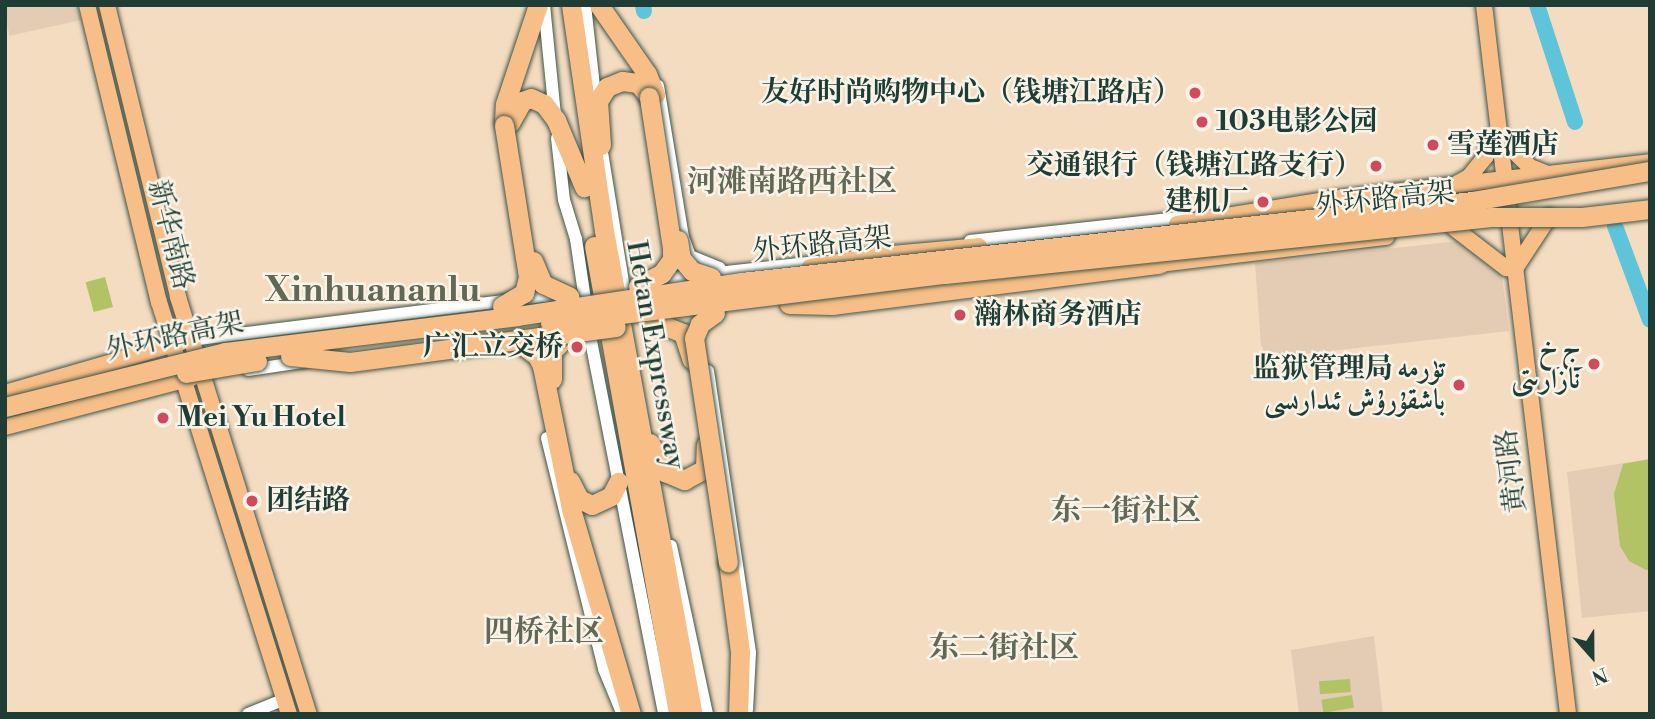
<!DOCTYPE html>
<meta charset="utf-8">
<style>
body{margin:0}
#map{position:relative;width:1655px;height:719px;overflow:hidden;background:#f4dcc0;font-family:"Libre Bodoni",Amiri,"Noto Serif SC",serif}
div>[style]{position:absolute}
.built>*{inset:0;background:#e4ccb4}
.green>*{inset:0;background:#b2c366;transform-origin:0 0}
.river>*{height:16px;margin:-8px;padding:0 8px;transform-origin:8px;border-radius:8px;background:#5dc4da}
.roads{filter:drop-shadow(0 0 2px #3f5549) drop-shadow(0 0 2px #3f5549)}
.minor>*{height:12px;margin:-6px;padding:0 6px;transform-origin:6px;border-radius:6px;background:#fff}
.major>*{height:16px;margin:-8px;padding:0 8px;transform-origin:8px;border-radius:8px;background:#f7be87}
.highway>*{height:19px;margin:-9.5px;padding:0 9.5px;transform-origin:9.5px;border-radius:9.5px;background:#f7be87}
.bridges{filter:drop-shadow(0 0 2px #3f5549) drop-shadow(0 0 2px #3f5549)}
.highway-bridge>*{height:19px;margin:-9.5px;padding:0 9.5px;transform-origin:9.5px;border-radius:9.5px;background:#f7be87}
.dots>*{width:19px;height:19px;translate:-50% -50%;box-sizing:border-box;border:4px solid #f7f3e8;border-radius:50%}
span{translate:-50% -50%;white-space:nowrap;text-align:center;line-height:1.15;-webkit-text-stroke:5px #f7f3e8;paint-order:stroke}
.poi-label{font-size:28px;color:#1f3d34;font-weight:700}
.right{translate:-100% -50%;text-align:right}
.left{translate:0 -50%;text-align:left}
.street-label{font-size:28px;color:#1f3d34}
.neighbourhood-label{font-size:30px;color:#636854;font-weight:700}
.district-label{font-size:35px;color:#636854;font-weight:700}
.frame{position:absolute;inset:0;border:7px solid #1f3d34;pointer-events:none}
.north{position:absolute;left:1557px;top:621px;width:70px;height:70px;-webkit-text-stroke:5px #f7f3e8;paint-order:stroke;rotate:159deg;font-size:19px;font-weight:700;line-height:28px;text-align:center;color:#1f3d34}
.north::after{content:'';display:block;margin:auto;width:24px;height:32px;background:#1f3d34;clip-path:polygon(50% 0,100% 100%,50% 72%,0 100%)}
</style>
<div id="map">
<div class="built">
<div style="clip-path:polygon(5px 5px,77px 5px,81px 20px,9px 36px)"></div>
<div style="clip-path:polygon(1459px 241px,1501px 269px,1509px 331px,1268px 358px,1261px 345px,1255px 263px)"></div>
<div style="clip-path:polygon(1650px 459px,1650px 611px,1582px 618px,1567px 472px)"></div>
<div style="clip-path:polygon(1374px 636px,1383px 714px,1299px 714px,1291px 650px)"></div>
</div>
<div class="green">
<div style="left:105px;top:277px;width:31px;height:20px;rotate:75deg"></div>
<div style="clip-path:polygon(1650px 459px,1650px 570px,1646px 570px,1629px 561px,1620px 546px,1614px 494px,1623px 464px)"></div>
<div style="left:1350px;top:679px;width:13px;height:31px;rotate:86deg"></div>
<div style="left:1352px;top:695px;width:13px;height:31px;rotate:81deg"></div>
</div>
<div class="river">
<div style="left:643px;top:5px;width:6px;rotate:81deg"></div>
<div style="left:1537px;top:5px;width:123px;rotate:72deg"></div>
<div style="left:1615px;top:226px;width:100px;rotate:69.6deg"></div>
</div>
<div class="roads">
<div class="minor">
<div style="left:544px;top:5px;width:112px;rotate:84.3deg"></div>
<div style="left:585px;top:5px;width:100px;rotate:83.7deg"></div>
<div style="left:658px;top:86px;width:153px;rotate:80.6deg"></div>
<div style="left:683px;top:237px;width:20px;rotate:70deg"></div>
<div style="left:690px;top:256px;width:32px;rotate:22deg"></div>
<div style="left:557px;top:138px;width:62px;rotate:83.6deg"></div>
<div style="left:564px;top:200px;width:41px;rotate:72.9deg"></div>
<div style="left:576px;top:239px;width:103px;rotate:81.6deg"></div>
<div style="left:591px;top:341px;width:380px;rotate:78.9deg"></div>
<div style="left:600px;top:140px;width:156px;rotate:80.8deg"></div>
<div style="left:970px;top:241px;width:219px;rotate:-6.3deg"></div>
<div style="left:654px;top:280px;width:164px;rotate:-6.3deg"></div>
<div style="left:191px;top:340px;width:372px;rotate:-7.1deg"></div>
<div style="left:248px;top:370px;width:56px;rotate:-8.3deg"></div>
<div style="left:708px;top:371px;width:285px;rotate:81.5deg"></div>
<div style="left:750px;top:653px;width:57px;rotate:93deg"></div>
<div style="left:547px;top:438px;width:238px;rotate:76.1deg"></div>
<div style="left:604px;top:669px;width:44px;rotate:67.5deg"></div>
<div style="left:671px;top:546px;width:172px;rotate:77.9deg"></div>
<div style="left:248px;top:714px;width:40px;rotate:-22deg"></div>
</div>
<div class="major">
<div style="left:87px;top:5px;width:306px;rotate:76.4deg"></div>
<div style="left:159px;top:302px;width:432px;rotate:72.5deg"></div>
<div style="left:107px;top:5px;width:301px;rotate:76.3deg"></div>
<div style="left:178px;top:297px;width:437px;rotate:72.6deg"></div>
<div style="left:1484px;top:5px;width:714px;rotate:83.24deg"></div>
<div style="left:1500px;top:138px;width:42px;rotate:44deg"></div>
<div style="left:1530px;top:167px;width:16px;rotate:22deg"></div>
<div style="left:1458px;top:183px;width:13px;rotate:-29deg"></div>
<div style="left:1469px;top:177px;width:27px;rotate:-51deg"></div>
<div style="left:1486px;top:156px;width:18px;rotate:-74deg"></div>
<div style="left:1177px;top:224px;width:157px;rotate:-9.2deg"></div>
<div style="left:1332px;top:199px;width:320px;rotate:-6.6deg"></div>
<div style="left:1454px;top:228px;width:66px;rotate:37.6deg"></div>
<div style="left:1159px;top:264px;width:229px;rotate:-6.8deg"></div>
<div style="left:1516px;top:267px;width:60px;rotate:-56.6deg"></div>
<div style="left:5px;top:393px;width:184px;rotate:-16.1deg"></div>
<div style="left:5px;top:427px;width:193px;rotate:-14.7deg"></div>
</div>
<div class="highway">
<div style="left:571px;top:5px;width:228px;rotate:81.7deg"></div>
<div style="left:604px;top:231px;width:491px;rotate:79.6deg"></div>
<div style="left:599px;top:5px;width:84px;rotate:55.2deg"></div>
<div style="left:647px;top:74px;width:22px;rotate:68deg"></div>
<div style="left:504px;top:121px;width:17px;rotate:-87deg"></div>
<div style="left:505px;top:104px;width:104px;rotate:-71.6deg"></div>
<div style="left:510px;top:123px;width:25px;rotate:-61deg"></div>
<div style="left:522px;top:101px;width:9px;rotate:-18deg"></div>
<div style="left:531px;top:98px;width:14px;rotate:25deg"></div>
<div style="left:544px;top:104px;width:20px;rotate:53deg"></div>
<div style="left:556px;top:120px;width:73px;rotate:67.3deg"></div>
<div style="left:601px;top:145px;width:44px;rotate:-93.9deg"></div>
<div style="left:598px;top:101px;width:17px;rotate:-57deg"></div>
<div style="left:607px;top:87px;width:16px;rotate:-22deg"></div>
<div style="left:622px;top:81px;width:16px;rotate:7deg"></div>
<div style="left:638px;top:83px;width:18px;rotate:52deg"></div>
<div style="left:594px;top:246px;width:475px;rotate:79.8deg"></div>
<div style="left:810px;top:268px;width:60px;rotate:-10.6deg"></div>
<div style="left:869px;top:257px;width:109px;rotate:-5.2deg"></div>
<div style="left:789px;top:304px;width:44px;rotate:1.3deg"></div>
<div style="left:833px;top:305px;width:329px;rotate:-7.2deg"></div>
<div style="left:653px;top:321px;width:32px;rotate:22deg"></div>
<div style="left:683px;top:333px;width:28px;rotate:72deg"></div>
<div style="left:518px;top:342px;width:24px;rotate:36deg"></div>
<div style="left:537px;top:356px;width:11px;rotate:63deg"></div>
<div style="left:542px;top:366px;width:146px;rotate:78.5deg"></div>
<div style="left:571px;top:509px;width:214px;rotate:73.7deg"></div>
<div style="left:552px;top:379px;width:28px;rotate:-90deg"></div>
<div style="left:552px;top:351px;width:23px;rotate:-45deg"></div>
<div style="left:650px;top:443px;width:33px;rotate:63deg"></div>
<div style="left:665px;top:472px;width:21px;rotate:23deg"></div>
<div style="left:684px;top:480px;width:24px;rotate:-28deg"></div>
<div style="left:705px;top:469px;width:24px;rotate:-88deg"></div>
<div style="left:570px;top:481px;width:20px;rotate:63deg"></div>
<div style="left:579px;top:499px;width:14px;rotate:25deg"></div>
<div style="left:592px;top:505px;width:21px;rotate:-25deg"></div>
<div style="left:611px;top:496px;width:16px;rotate:-63deg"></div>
<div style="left:728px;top:562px;width:91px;rotate:82.4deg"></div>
<div style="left:740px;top:652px;width:62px;rotate:91.8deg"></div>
</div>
</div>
<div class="bridges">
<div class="highway-bridge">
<div style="left:678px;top:240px;width:18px;rotate:81deg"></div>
<div style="left:681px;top:258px;width:17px;rotate:50deg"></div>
<div style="left:692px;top:271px;width:20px;rotate:18deg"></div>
<div style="left:533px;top:261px;width:25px;rotate:67deg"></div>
<div style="left:543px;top:284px;width:29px;rotate:25deg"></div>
<div style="left:638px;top:286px;width:27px;rotate:-28deg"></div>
<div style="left:662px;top:273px;width:17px;rotate:-54deg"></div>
<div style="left:672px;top:259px;width:11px;rotate:-90deg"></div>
<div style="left:672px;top:248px;width:153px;rotate:-98.7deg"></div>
<div style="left:502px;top:306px;width:26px;rotate:-31deg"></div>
<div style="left:524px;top:293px;width:16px;rotate:-76deg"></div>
<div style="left:528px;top:277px;width:154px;rotate:-99deg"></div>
<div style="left:715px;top:313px;width:19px;rotate:144deg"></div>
<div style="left:700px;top:324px;width:15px;rotate:113deg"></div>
<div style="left:694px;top:338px;width:227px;rotate:81.4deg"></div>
<div style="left:550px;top:323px;width:398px;rotate:-7.1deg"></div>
<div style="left:945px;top:274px;width:549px;rotate:-5.96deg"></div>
<div style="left:1491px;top:217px;width:91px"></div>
<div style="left:1582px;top:217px;width:68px;rotate:-6.7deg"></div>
<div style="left:290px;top:356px;width:60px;rotate:5.7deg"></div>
<div style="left:350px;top:362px;width:268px;rotate:-7.5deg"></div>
<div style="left:186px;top:373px;width:72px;rotate:-9.6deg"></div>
<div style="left:5px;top:407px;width:227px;rotate:-14deg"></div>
<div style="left:225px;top:352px;width:294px;rotate:-7deg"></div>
<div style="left:517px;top:316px;width:228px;rotate:-8.6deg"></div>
<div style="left:742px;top:282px;width:734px;rotate:-6.33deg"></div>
<div style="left:1472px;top:201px;width:181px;rotate:-9.6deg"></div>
</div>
</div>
<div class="dots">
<div style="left:1195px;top:93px;background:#d1495b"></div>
<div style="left:1202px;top:122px;background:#d1495b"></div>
<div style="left:1433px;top:145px;background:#d1495b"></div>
<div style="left:1376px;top:166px;background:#d1495b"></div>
<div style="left:1263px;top:202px;background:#d1495b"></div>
<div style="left:960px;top:315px;background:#d1495b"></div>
<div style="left:577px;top:347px;background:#d1495b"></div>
<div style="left:1594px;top:364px;background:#d1495b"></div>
<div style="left:1459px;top:385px;background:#d1495b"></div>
<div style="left:163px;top:418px;background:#d1495b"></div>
<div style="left:252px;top:501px;background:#d1495b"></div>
</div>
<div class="poi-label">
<span class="right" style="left:1181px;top:93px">友好时尚购物中心（钱塘江路店）</span>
<span class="left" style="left:1216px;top:122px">103电影公园</span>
<span class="left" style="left:1447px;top:145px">雪莲酒店</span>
<span class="right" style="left:1362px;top:166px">交通银行（钱塘江路支行）</span>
<span class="right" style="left:1249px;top:202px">建机厂</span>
<span class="left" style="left:974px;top:315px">瀚林商务酒店</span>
<span class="right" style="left:563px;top:347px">广汇立交桥</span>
<span class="right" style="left:1580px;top:364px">ج خ<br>نازارىتى</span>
<span class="right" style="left:1445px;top:385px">监狱管理局 تۈرمە<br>باشقۇرۇش ئىدارىسى</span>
<span class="left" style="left:177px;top:418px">Mei Yu Hotel</span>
<span class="left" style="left:266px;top:501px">团结路</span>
</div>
<div class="street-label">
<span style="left:1385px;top:200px;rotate:-6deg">外环路高架</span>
<span style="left:170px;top:235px;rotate:76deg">新华南路</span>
<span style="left:822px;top:245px;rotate:-6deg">外环路高架</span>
<span style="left:175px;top:337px;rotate:-12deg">外环路高架</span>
<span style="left:655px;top:355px;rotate:80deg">Hetan Expressway</span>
<span style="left:1512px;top:471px;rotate:-97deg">黄河路</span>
</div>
<div class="neighbourhood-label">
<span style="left:792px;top:182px">河滩南路西社区</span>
<span style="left:1126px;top:511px">东一街社区</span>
<span style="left:544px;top:632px">四桥社区</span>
<span style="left:1004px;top:648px">东二街社区</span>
</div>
<div class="district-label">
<span style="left:373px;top:291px">Xinhuananlu</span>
</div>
<div class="frame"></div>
<div class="north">N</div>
</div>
